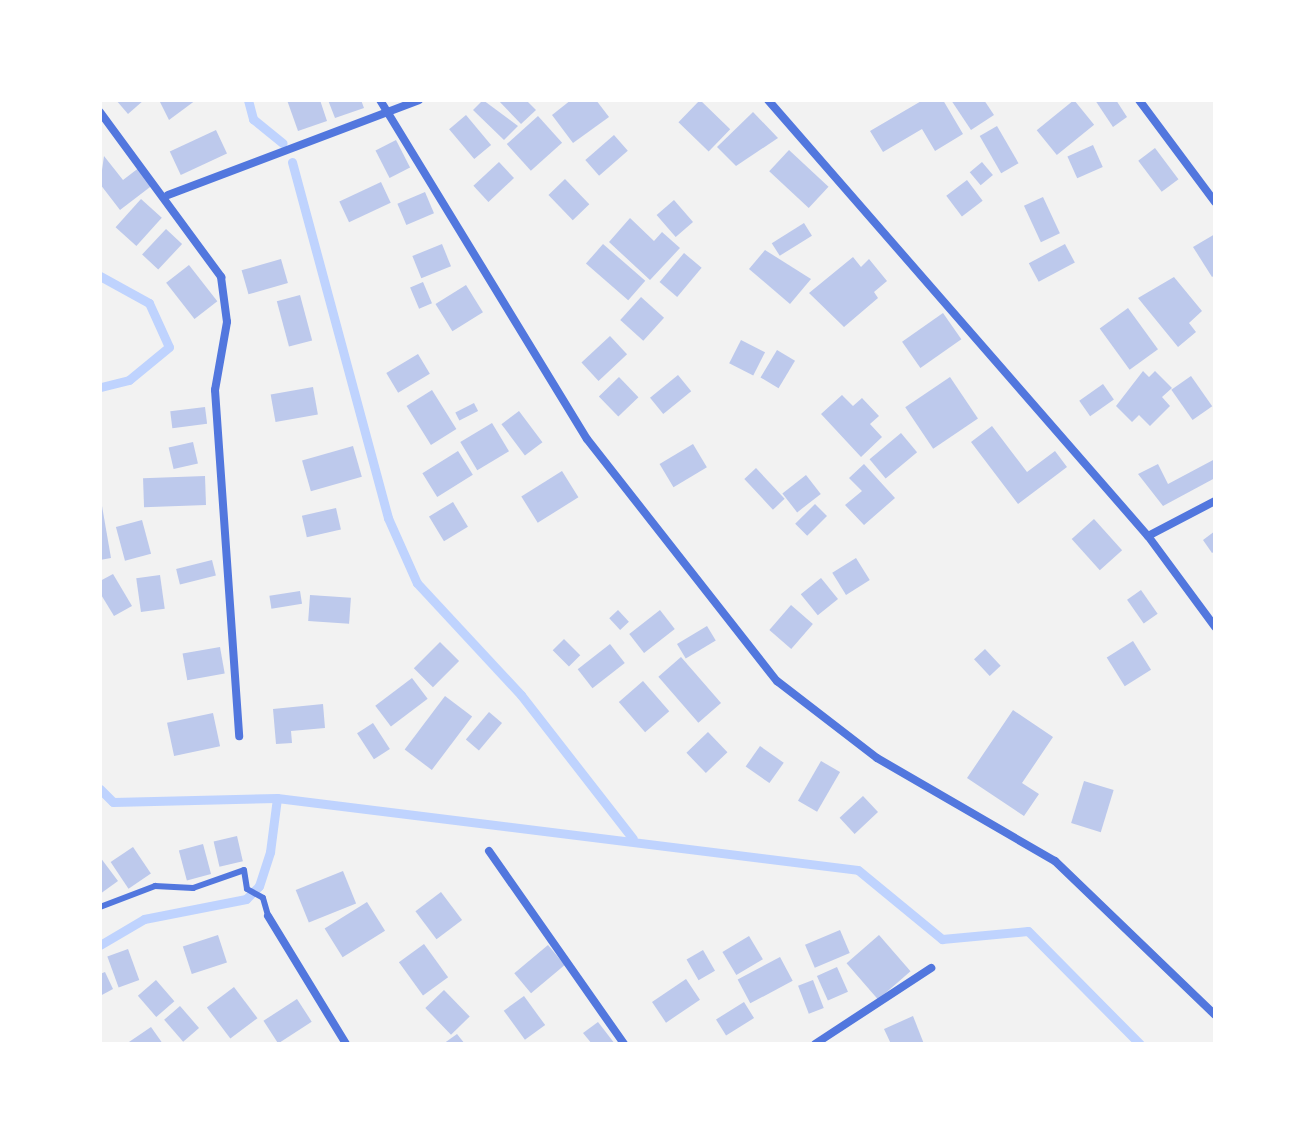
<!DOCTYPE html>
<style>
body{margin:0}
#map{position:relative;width:1315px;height:1144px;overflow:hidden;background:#f2f2f2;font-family:Commissioner,sans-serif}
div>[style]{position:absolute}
.stream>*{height:9px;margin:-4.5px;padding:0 4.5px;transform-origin:4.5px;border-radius:4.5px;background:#bfd3fe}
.building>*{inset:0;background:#bdc9ec;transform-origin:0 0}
.service>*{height:6px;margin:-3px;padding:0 3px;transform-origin:3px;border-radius:3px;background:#5277de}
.minor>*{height:8px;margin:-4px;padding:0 4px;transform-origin:4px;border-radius:4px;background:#5277de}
span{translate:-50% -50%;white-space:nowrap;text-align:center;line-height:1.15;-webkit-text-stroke:6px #fff;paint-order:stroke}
.frame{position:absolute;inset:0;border:102px solid #fff;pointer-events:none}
</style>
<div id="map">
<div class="stream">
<div style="left:248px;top:100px;width:20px;rotate:75deg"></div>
<div style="left:253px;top:119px;width:38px;rotate:39deg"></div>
<div style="left:292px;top:162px;width:369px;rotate:74.9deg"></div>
<div style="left:388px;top:518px;width:71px;rotate:66deg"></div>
<div style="left:417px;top:583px;width:153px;rotate:47.1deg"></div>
<div style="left:521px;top:695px;width:182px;rotate:52.1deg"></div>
<div style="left:100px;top:276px;width:56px;rotate:28.9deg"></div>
<div style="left:149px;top:303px;width:48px;rotate:65.6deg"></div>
<div style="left:169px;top:347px;width:52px;rotate:140.5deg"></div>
<div style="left:129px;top:380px;width:30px;rotate:166deg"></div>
<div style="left:100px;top:789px;width:18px;rotate:45deg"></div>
<div style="left:113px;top:802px;width:164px;rotate:-1.4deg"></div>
<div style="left:277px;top:798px;width:585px;rotate:7.06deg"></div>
<div style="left:858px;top:870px;width:109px;rotate:39.4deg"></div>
<div style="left:942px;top:939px;width:86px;rotate:-5.3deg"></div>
<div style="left:1028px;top:931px;width:159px;rotate:45.3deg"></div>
<div style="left:100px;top:945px;width:51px;rotate:-30.6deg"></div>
<div style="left:144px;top:919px;width:104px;rotate:-11.1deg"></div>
<div style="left:246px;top:899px;width:18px;rotate:-45deg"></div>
<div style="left:259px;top:886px;width:36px;rotate:-72deg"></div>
<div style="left:270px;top:852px;width:54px;rotate:-82.6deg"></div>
</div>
<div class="building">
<div style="clip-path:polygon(116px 100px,144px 100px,128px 114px)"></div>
<div style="clip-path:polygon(159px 100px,196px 100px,169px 120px)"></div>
<div style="clip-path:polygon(287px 100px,320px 100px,327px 121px,298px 131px)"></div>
<div style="clip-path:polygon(328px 100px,361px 100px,364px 108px,335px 118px)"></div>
<div style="clip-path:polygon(483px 100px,518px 126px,504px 140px,473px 110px)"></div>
<div style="clip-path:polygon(498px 100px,526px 100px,536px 110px,521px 124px)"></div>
<div style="clip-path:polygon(571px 100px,596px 100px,609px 117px,573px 143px,552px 115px)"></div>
<div style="left:700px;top:100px;width:42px;height:31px;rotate:44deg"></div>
<div style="clip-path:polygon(923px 100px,943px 100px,963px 134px,935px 151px,922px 129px,883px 152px,870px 131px)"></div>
<div style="clip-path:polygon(951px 100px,984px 100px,994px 115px,971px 130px)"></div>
<div style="left:1074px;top:100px;width:32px;height:48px;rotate:51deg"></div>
<div style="clip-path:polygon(1095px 100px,1116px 100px,1127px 117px,1113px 127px)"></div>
<div style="clip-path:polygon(753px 112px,778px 138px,736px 166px,717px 147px)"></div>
<div style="left:466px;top:115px;width:39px;height:22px;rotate:50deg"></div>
<div style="left:538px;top:116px;width:36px;height:42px;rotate:48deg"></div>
<div style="left:997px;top:126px;width:43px;height:20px;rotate:60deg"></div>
<div style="left:216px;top:130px;width:26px;height:51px;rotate:65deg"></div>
<div style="left:614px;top:135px;width:21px;height:38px;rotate:49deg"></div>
<div style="left:396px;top:140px;width:31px;height:23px;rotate:63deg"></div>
<div style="left:1093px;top:145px;width:24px;height:28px;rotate:66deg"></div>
<div style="left:1155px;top:148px;width:39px;height:21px;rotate:53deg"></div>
<div style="left:789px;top:150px;width:54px;height:29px;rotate:43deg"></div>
<div style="clip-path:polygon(104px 156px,123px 180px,140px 167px,154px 184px,120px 210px,100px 184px)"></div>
<div style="left:499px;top:162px;width:22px;height:35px;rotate:47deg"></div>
<div style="left:982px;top:162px;width:17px;height:16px;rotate:50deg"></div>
<div style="left:565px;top:179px;width:35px;height:23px;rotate:46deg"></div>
<div style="left:967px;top:180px;width:26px;height:26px;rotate:53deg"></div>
<div style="left:381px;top:182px;width:23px;height:46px;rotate:65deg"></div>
<div style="left:425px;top:192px;width:23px;height:30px;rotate:67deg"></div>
<div style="left:1043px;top:197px;width:40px;height:21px;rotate:65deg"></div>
<div style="left:141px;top:199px;width:28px;height:38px;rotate:42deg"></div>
<div style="left:674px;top:200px;width:29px;height:23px;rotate:49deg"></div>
<div style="clip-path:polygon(630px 218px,654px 241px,662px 232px,680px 248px,650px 280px,609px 242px)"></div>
<div style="left:804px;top:223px;width:15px;height:38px;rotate:58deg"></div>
<div style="left:166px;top:229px;width:22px;height:35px;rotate:43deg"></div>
<div style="clip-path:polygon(1215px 234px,1215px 275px,1212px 277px,1193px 247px)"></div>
<div style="left:442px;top:244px;width:24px;height:32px;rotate:68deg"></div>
<div style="left:603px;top:244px;width:56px;height:26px;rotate:41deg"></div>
<div style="left:1065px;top:244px;width:21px;height:41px;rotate:62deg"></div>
<div style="clip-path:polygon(765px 250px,811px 279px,790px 304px,749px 269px)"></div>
<div style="left:684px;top:253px;width:23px;height:38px;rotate:40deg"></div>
<div style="clip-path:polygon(853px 257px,861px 267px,869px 259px,887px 281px,874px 292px,878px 298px,844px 327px,809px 293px)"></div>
<div style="left:281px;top:259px;width:25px;height:41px;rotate:74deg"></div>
<div style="left:189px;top:265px;width:46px;height:29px;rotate:52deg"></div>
<div style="clip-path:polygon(1174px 277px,1202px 311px,1189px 323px,1196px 332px,1178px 347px,1138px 298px)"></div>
<div style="left:423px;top:282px;width:23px;height:14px;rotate:67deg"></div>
<div style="left:466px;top:285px;width:32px;height:36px;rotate:58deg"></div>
<div style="left:300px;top:295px;width:47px;height:24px;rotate:75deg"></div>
<div style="left:641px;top:297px;width:31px;height:31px;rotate:42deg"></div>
<div style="left:1128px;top:308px;width:51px;height:35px;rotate:54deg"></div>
<div style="left:943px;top:313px;width:32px;height:50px;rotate:55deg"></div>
<div style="left:610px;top:336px;width:25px;height:39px;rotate:47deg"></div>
<div style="left:741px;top:340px;width:27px;height:26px;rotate:27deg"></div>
<div style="left:777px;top:350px;width:21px;height:32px;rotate:31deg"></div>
<div style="left:418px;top:354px;width:23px;height:37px;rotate:59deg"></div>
<div style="clip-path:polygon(1143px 371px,1149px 377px,1155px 371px,1172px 388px,1162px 397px,1170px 406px,1150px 426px,1139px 415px,1132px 422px,1116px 406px)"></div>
<div style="left:678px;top:375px;width:21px;height:36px;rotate:51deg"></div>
<div style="left:1191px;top:376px;width:37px;height:24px;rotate:55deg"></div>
<div style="left:619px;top:377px;width:28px;height:28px;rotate:46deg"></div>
<div style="left:950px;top:377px;width:50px;height:54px;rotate:56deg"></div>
<div style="left:1103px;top:384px;width:19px;height:29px;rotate:55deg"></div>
<div style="left:313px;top:387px;width:28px;height:43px;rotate:80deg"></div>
<div style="left:432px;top:390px;width:46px;height:30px;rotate:58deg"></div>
<div style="clip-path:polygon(842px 395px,853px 406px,862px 398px,879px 416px,870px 424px,882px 437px,861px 457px,821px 414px)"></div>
<div style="left:474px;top:403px;width:9px;height:21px;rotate:63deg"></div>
<div style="left:205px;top:407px;width:17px;height:35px;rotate:83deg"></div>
<div style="left:519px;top:411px;width:39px;height:22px;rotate:53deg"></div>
<div style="left:492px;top:423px;width:33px;height:37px;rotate:59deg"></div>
<div style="clip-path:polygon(992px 426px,1027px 472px,1055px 451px,1067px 467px,1018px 504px,971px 442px)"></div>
<div style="left:901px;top:433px;width:25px;height:41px;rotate:50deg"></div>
<div style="left:193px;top:442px;width:22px;height:25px;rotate:77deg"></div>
<div style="left:693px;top:444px;width:27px;height:39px;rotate:59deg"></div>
<div style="left:353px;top:446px;width:32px;height:53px;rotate:74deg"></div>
<div style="left:458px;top:451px;width:28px;height:42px;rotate:58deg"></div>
<div style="clip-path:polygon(1215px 459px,1215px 478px,1163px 506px,1138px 474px,1158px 464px,1168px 484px)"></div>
<div style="clip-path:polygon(864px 464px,895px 498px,864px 525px,845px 505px,862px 491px,849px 478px)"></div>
<div style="left:756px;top:468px;width:42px;height:16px;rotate:47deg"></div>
<div style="left:562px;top:471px;width:31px;height:48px;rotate:58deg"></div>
<div style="left:806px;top:475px;width:24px;height:30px;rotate:52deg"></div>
<div style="left:205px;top:476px;width:29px;height:62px;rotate:88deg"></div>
<div style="left:453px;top:502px;width:29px;height:28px;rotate:59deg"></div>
<div style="left:815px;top:504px;width:17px;height:28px;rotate:45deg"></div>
<div style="clip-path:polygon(102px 506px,111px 558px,100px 560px,100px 507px)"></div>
<div style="left:336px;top:508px;width:22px;height:35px;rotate:77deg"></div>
<div style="left:1094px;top:519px;width:42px;height:30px;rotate:48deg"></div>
<div style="left:142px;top:520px;width:35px;height:27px;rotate:75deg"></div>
<div style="clip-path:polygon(1215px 531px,1215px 551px,1212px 553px,1203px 540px)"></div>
<div style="left:856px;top:558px;width:26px;height:28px;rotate:58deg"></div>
<div style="left:212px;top:560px;width:16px;height:37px;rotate:76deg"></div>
<div style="clip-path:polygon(113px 574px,132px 606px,114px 616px,100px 593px,100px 581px)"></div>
<div style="left:160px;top:575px;width:34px;height:24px;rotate:82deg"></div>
<div style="left:821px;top:578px;width:27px;height:26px;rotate:51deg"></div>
<div style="left:1141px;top:590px;width:29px;height:17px;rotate:55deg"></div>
<div style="left:300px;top:591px;width:13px;height:31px;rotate:81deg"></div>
<div style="left:310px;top:595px;width:41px;height:26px;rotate:4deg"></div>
<div style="left:791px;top:605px;width:29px;height:33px;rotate:41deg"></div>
<div style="left:618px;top:610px;width:16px;height:12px;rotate:47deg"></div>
<div style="left:660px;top:610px;width:24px;height:39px;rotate:52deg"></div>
<div style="left:707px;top:626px;width:17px;height:35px;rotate:59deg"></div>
<div style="left:564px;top:639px;width:23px;height:16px;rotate:45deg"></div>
<div style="left:1133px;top:641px;width:34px;height:31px;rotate:58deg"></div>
<div style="left:440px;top:642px;width:27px;height:37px;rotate:45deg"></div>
<div style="left:610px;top:644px;width:24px;height:41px;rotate:52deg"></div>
<div style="left:220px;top:647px;width:27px;height:38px;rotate:80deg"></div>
<div style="left:985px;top:649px;width:23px;height:15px;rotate:47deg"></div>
<div style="left:681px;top:657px;width:61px;height:30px;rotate:49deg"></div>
<div style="left:412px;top:678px;width:26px;height:46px;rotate:53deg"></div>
<div style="left:643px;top:681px;width:40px;height:32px;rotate:49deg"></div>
<div style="left:445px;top:696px;width:34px;height:67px;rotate:37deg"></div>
<div style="clip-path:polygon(323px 704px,325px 728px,291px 731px,292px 743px,276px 744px,273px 709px)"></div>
<div style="clip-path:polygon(1013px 710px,1053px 737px,1022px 783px,1039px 794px,1024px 816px,967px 778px)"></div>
<div style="left:489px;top:712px;width:17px;height:36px;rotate:40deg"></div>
<div style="left:213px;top:713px;width:34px;height:47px;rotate:78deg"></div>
<div style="left:373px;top:723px;width:31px;height:19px;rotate:57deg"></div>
<div style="left:708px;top:732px;width:28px;height:30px;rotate:46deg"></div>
<div style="left:760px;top:746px;width:29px;height:25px;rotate:35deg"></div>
<div style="left:821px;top:761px;width:22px;height:46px;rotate:30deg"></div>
<div style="left:1084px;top:781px;width:31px;height:44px;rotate:17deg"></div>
<div style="left:863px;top:796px;width:22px;height:32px;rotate:47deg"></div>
<div style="left:237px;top:836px;width:26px;height:24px;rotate:77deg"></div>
<div style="left:203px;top:844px;width:31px;height:25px;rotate:75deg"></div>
<div style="left:133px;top:847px;width:32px;height:27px;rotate:56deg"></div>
<div style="clip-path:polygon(100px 857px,118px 881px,100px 894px)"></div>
<div style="left:343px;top:871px;width:35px;height:51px;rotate:68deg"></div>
<div style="left:441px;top:892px;width:35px;height:32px;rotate:53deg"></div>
<div style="left:367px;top:902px;width:34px;height:50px;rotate:58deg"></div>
<div style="left:840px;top:930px;width:25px;height:38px;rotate:67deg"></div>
<div style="left:218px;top:935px;width:29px;height:37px;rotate:72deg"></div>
<div style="left:879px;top:935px;width:48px;height:43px;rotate:49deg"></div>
<div style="left:749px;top:936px;width:27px;height:31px;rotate:59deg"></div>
<div style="left:424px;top:944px;width:41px;height:31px;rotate:54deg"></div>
<div style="left:548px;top:945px;width:26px;height:44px;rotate:50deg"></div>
<div style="left:128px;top:949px;width:33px;height:22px;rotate:70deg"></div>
<div style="left:703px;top:950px;width:24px;height:19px;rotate:60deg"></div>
<div style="left:780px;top:957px;width:27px;height:48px;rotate:62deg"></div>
<div style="left:837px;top:967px;width:27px;height:22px;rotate:66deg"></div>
<div style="clip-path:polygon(105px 972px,113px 989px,100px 996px,100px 974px)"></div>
<div style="left:686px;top:979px;width:25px;height:41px;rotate:56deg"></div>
<div style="left:156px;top:980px;width:28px;height:24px;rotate:49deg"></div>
<div style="left:813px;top:980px;width:30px;height:16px;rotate:69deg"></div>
<div style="left:234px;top:987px;width:39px;height:34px;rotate:53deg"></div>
<div style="left:444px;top:990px;width:37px;height:26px;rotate:46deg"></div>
<div style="left:524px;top:996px;width:36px;height:25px;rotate:54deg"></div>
<div style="left:297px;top:999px;width:27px;height:40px;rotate:57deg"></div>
<div style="left:744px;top:1002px;width:19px;height:33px;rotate:58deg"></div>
<div style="left:180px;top:1006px;width:29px;height:21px;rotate:49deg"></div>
<div style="clip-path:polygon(913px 1016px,924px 1044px,891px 1044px,884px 1029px)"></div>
<div style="clip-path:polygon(598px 1022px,615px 1044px,592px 1044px,583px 1033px)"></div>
<div style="clip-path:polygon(151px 1027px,163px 1044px,126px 1044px)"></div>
<div style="clip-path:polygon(457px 1034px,465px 1044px,443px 1044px)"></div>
</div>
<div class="service">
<div style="left:100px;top:907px;width:59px;rotate:-20.9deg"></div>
<div style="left:155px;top:886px;width:38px;rotate:3deg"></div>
<div style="left:193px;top:888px;width:54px;rotate:-19.4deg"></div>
<div style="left:244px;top:870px;width:19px;rotate:81deg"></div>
<div style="left:247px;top:889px;width:18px;rotate:29deg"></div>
<div style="left:263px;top:898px;width:19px;rotate:74deg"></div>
</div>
<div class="minor">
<div style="left:380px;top:100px;width:397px;rotate:58.6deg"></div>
<div style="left:587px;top:439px;width:308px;rotate:51.9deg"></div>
<div style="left:777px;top:681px;width:126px;rotate:37.6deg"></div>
<div style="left:877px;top:758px;width:206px;rotate:30.1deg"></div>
<div style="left:1055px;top:861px;width:222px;rotate:43.9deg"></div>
<div style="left:768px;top:100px;width:578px;rotate:48.93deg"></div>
<div style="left:1148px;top:536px;width:113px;rotate:53.6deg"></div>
<div style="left:1139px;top:100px;width:127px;rotate:53.3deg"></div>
<div style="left:100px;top:112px;width:205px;rotate:53.7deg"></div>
<div style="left:221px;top:277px;width:45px;rotate:82.4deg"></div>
<div style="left:227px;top:322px;width:69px;rotate:100deg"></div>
<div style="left:215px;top:390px;width:347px;rotate:86deg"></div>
<div style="left:168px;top:195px;width:268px;rotate:-20.7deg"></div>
<div style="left:1148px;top:536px;width:76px;rotate:-27.6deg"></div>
<div style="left:489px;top:851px;width:236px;rotate:55deg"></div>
<div style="left:268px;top:916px;width:150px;rotate:58.6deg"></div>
<div style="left:815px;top:1044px;width:139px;rotate:-33.2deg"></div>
</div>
<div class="frame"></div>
</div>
